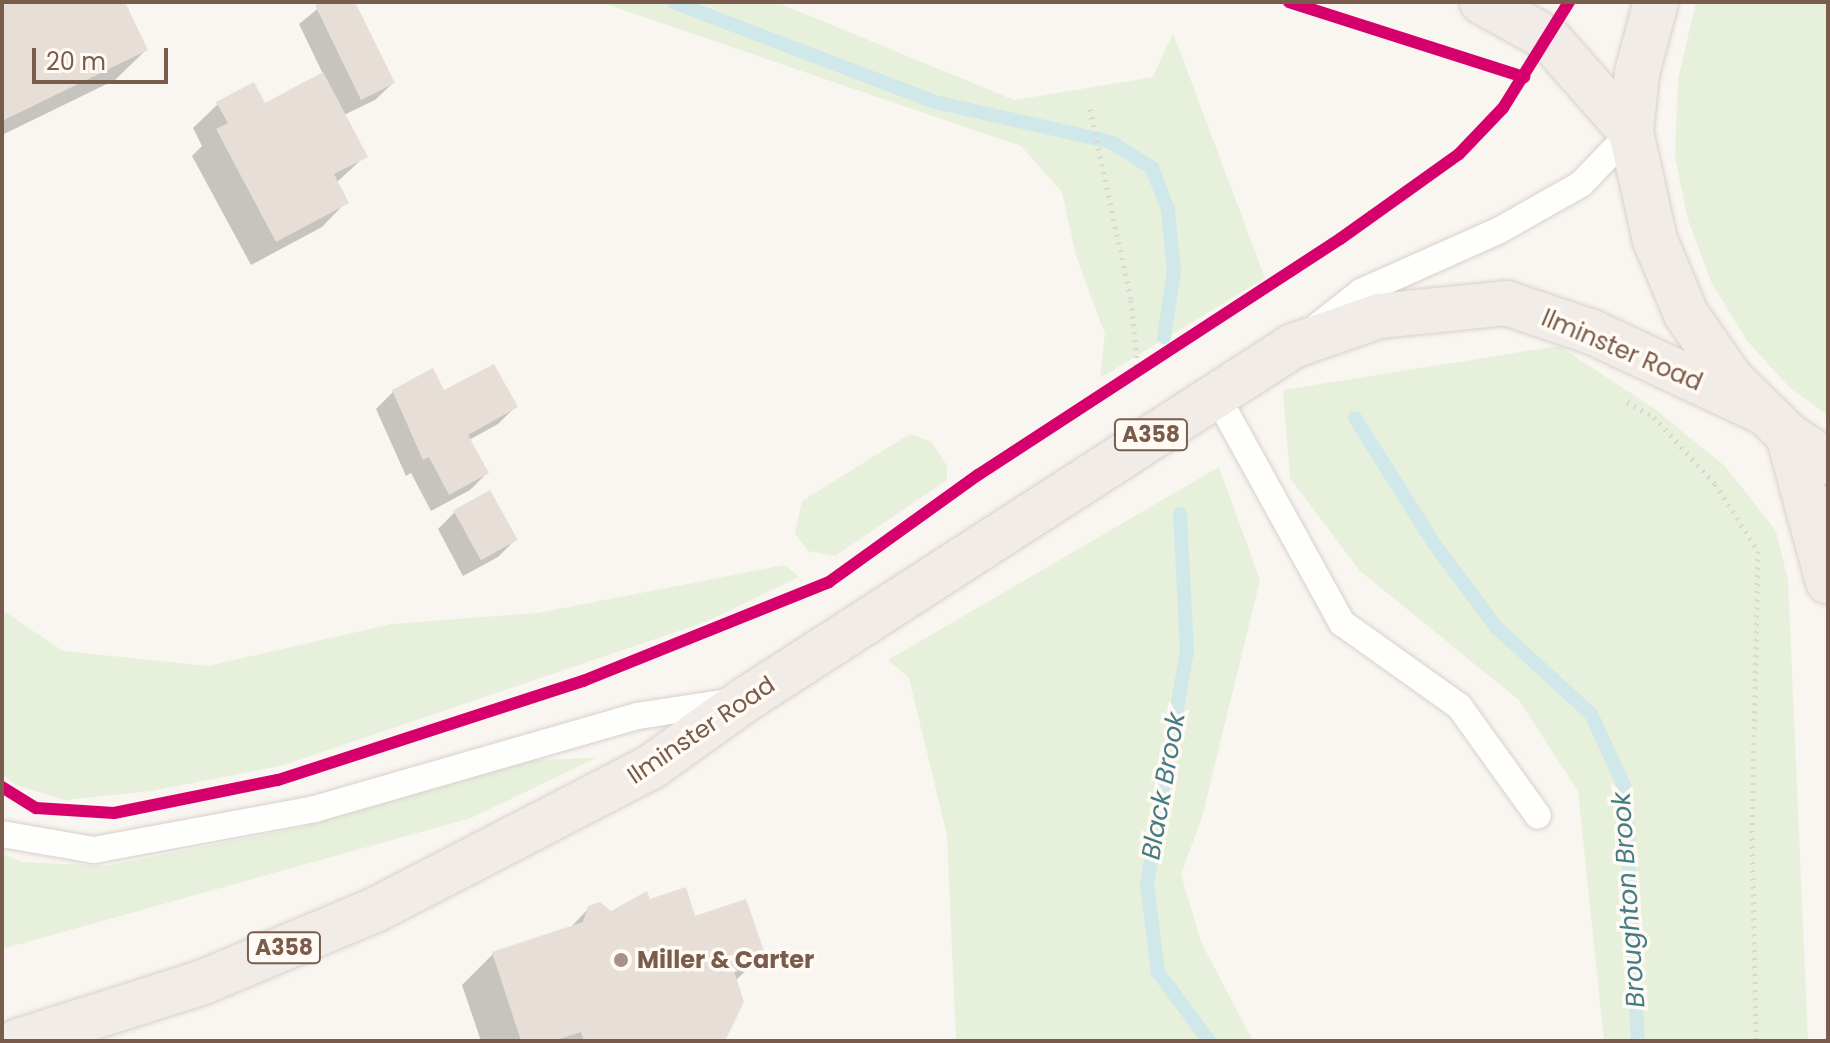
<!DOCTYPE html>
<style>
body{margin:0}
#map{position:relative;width:1830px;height:1043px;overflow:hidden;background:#f9f5f0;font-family:Poppins,sans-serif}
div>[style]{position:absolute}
.green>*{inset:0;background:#e7f0db}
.shadow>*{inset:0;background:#0003}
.stream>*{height:14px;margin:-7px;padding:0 7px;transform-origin:7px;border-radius:7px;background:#d0e8ea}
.building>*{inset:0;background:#e6ded7;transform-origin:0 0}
.path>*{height:5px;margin-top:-2.5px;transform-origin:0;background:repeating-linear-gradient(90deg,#dcd5d0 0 2px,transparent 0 8px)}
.roads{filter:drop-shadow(0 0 2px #d7d1cb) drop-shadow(0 0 2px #d7d1cb)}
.service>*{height:26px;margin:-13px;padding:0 13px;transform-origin:13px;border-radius:13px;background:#fefefd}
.trunk>*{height:44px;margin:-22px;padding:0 22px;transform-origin:22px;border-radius:22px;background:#f2ece8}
.motorway>*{height:44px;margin:-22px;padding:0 22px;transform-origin:22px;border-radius:22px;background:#f2eae7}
.cycleway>*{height:12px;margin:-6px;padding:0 6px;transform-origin:6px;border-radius:6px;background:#d6006c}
.dots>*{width:22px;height:22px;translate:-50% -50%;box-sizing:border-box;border:4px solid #fffaf3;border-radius:50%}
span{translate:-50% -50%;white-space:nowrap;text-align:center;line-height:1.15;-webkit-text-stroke:7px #fffaf3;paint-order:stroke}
.shield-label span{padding:2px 6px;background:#fffaf3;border:2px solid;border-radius:6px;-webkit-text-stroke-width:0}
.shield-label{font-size:22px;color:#7a5c4d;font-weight:700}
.street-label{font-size:24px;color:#7a5c4d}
.poi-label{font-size:24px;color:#7a5c4d;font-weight:700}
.left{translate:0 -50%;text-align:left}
.water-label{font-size:26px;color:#437c86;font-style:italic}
.frame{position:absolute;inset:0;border:4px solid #7a5c4d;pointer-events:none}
.scale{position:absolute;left:32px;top:48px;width:136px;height:36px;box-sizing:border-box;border:4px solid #7a5c4d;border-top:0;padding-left:10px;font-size:24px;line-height:28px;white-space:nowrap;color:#7a5c4d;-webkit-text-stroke:6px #fffaf3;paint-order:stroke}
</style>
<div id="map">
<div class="green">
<div style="clip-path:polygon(600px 2px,776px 2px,1014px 100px,1153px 77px,1173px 33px,1265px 278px,1100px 378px,1105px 334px,1076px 256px,1062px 192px,1021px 146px)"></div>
<div style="clip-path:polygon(1696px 2px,1828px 2px,1828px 415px,1791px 389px,1748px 342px,1712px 284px,1688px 220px,1675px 157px,1678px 80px)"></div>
<div style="clip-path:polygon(1559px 346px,1652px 407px,1725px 466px,1776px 531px,1788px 580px,1808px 1041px,1604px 1041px,1578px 791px,1519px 700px,1360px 571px,1290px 478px,1283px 390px)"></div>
<div style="clip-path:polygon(910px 434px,932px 442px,947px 466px,947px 480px,835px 556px,808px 551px,795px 534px,802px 501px)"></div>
<div style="clip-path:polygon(1219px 467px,1260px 580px,1202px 817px,1181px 874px,1201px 942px,1253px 1041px,956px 1041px,947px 835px,909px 678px,888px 660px)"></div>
<div style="clip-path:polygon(785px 565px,799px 577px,705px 622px,284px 765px,152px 791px,65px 800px,16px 785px,2px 775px,2px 610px,63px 651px,208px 666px,392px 624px,538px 613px)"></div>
<div style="clip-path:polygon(596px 758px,471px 818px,2px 949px,2px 853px,21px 862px,106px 866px,298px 828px,533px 760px)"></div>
</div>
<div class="shadow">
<div style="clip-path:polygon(2px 2px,123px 2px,146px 50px,115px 80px,2px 135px)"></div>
<div style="clip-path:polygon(326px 2px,353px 2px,393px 83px,375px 100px,344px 115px,365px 156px,336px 183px,346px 202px,322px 227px,251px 265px,192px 156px,202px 146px,193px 128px,218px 104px,264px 106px,323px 74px,299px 24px)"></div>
<div style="clip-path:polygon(393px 392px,444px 392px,515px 407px,498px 424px,469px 440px,487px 473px,470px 490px,431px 511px,411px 473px,406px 476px,376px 409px)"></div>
<div style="clip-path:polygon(455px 512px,515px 540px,498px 557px,463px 576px,438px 529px)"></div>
<div style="clip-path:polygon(648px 901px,763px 954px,735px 981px,723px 1041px,481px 1041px,462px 985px,493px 954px,569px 929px,589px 908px,610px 914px)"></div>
</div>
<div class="stream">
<div style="left:673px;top:2px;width:280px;rotate:20.9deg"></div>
<div style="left:935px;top:102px;width:180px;rotate:12.8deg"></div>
<div style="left:1111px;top:142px;width:49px;rotate:32.4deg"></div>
<div style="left:1152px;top:168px;width:45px;rotate:69.1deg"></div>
<div style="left:1168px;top:210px;width:61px;rotate:84.4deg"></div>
<div style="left:1174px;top:271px;width:67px;rotate:98.6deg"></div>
<div style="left:1355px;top:418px;width:146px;rotate:57.8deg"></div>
<div style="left:1433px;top:542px;width:106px;rotate:53.5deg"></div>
<div style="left:1496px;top:627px;width:129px;rotate:42.5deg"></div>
<div style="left:1591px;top:714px;width:84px;rotate:65.3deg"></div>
<div style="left:1626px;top:790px;width:251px;rotate:87.3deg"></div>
<div style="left:1180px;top:514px;width:136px;rotate:87.1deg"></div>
<div style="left:1187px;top:650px;width:237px;rotate:99.7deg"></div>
<div style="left:1147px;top:884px;width:89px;rotate:82.9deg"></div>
<div style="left:1158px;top:972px;width:86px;rotate:53.5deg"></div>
</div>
<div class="building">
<div style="clip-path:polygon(2px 2px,125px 2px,148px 50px,2px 121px)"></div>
<div style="clip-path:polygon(321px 2px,355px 2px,395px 83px,361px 100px,315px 5px)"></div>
<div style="clip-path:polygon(323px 72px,368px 157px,334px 174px,349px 203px,276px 242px,216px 129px,228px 123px,216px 102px,254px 82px,265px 103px)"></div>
<div style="clip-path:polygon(494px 364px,518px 407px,468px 435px,489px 473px,449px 495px,429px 457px,423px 460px,392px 390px,433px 368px,444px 390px)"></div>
<div style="left:490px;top:490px;width:57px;height:42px;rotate:61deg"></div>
<div style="clip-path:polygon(686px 887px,695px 916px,746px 899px,765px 954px,732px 965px,744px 1002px,725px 1041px,584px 1041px,581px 1032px,553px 1041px,521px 1041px,492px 952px,583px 922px,588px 906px,600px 902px,611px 911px,647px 891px,650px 899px)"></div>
</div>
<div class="path">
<div style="left:1090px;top:109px;width:195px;rotate:77.9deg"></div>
<div style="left:1131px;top:300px;width:70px;rotate:84.3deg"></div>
<div style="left:1627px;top:402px;width:31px;rotate:29deg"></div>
<div style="left:1654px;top:417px;width:91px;rotate:47.7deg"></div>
<div style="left:1715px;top:484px;width:80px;rotate:57.3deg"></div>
<div style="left:1758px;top:551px;width:279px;rotate:91.2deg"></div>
<div style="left:1752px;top:830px;width:211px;rotate:88.9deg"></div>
</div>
<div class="roads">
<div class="service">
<div style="left:1318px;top:326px;width:55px;rotate:-38.3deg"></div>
<div style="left:1361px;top:292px;width:150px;rotate:-24deg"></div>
<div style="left:1498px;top:231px;width:95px;rotate:-29.5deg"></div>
<div style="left:1581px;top:184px;width:72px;rotate:-46.1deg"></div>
<div style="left:1215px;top:393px;width:263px;rotate:61.1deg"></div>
<div style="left:1342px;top:623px;width:143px;rotate:35.4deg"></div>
<div style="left:1459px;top:706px;width:135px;rotate:54.3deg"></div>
<div style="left:2px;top:834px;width:93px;rotate:9.9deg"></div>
<div style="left:94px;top:850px;width:225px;rotate:-10.5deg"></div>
<div style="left:315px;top:809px;width:336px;rotate:-16.1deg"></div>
<div style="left:638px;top:716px;width:93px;rotate:-8.7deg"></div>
</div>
<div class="trunk">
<div style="left:1482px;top:2px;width:77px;rotate:28.9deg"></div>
<div style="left:1549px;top:39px;width:124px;rotate:48.6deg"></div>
<div style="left:1656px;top:2px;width:73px;rotate:105deg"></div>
<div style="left:1637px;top:73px;width:59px;rotate:95.8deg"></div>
<div style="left:1631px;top:132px;width:111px;rotate:77.5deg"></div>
<div style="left:1655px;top:240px;width:80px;rotate:67.3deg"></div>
<div style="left:1686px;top:314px;width:79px;rotate:55.3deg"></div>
<div style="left:1731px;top:379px;width:80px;rotate:44.5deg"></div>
<div style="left:1788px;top:435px;width:48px;rotate:34deg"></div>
<div style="left:18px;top:1041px;width:192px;rotate:-17.6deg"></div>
<div style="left:201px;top:983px;width:191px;rotate:-22.8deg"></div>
<div style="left:377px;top:909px;width:309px;rotate:-27.4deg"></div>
<div style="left:651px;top:767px;width:115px;rotate:-35.5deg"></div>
<div style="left:745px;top:700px;width:652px;rotate:-32.86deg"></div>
<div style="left:1293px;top:346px;width:91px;rotate:-19.2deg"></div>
<div style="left:1379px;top:316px;width:128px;rotate:-5.8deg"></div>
<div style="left:1506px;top:303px;width:91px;rotate:18.6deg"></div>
<div style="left:1592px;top:332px;width:187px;rotate:25.1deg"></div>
</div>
<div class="motorway">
<div style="left:1788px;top:435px;width:152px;rotate:74.8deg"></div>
</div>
</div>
<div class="cycleway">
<div style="left:1289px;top:2px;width:247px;rotate:17.7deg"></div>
<div style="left:2px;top:787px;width:40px;rotate:32deg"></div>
<div style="left:36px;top:808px;width:78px;rotate:3.7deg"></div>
<div style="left:114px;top:813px;width:167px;rotate:-11.4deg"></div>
<div style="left:278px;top:780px;width:321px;rotate:-18deg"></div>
<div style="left:583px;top:681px;width:265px;rotate:-21.9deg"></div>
<div style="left:829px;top:582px;width:183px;rotate:-35.7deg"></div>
<div style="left:978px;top:475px;width:432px;rotate:-33.1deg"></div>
<div style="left:1340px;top:239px;width:146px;rotate:-35.5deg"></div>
<div style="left:1459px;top:154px;width:64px;rotate:-46.3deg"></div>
<div style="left:1503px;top:108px;width:125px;rotate:-58.1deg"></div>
</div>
<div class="dots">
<div style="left:621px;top:960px;background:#a69286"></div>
</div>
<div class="shield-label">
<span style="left:1151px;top:435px">A358</span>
<span style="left:284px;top:948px">A358</span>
</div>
<div class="street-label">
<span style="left:1622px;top:350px;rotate:23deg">Ilminster Road</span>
<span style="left:701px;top:730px;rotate:-34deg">Ilminster Road</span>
</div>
<div class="poi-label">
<span class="left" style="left:637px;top:960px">Miller &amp; Carter</span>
</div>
<div class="water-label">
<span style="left:1164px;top:786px;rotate:-80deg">Black Brook</span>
<span style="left:1629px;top:900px;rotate:-94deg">Broughton Brook</span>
</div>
<div class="frame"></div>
<div class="scale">20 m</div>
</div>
